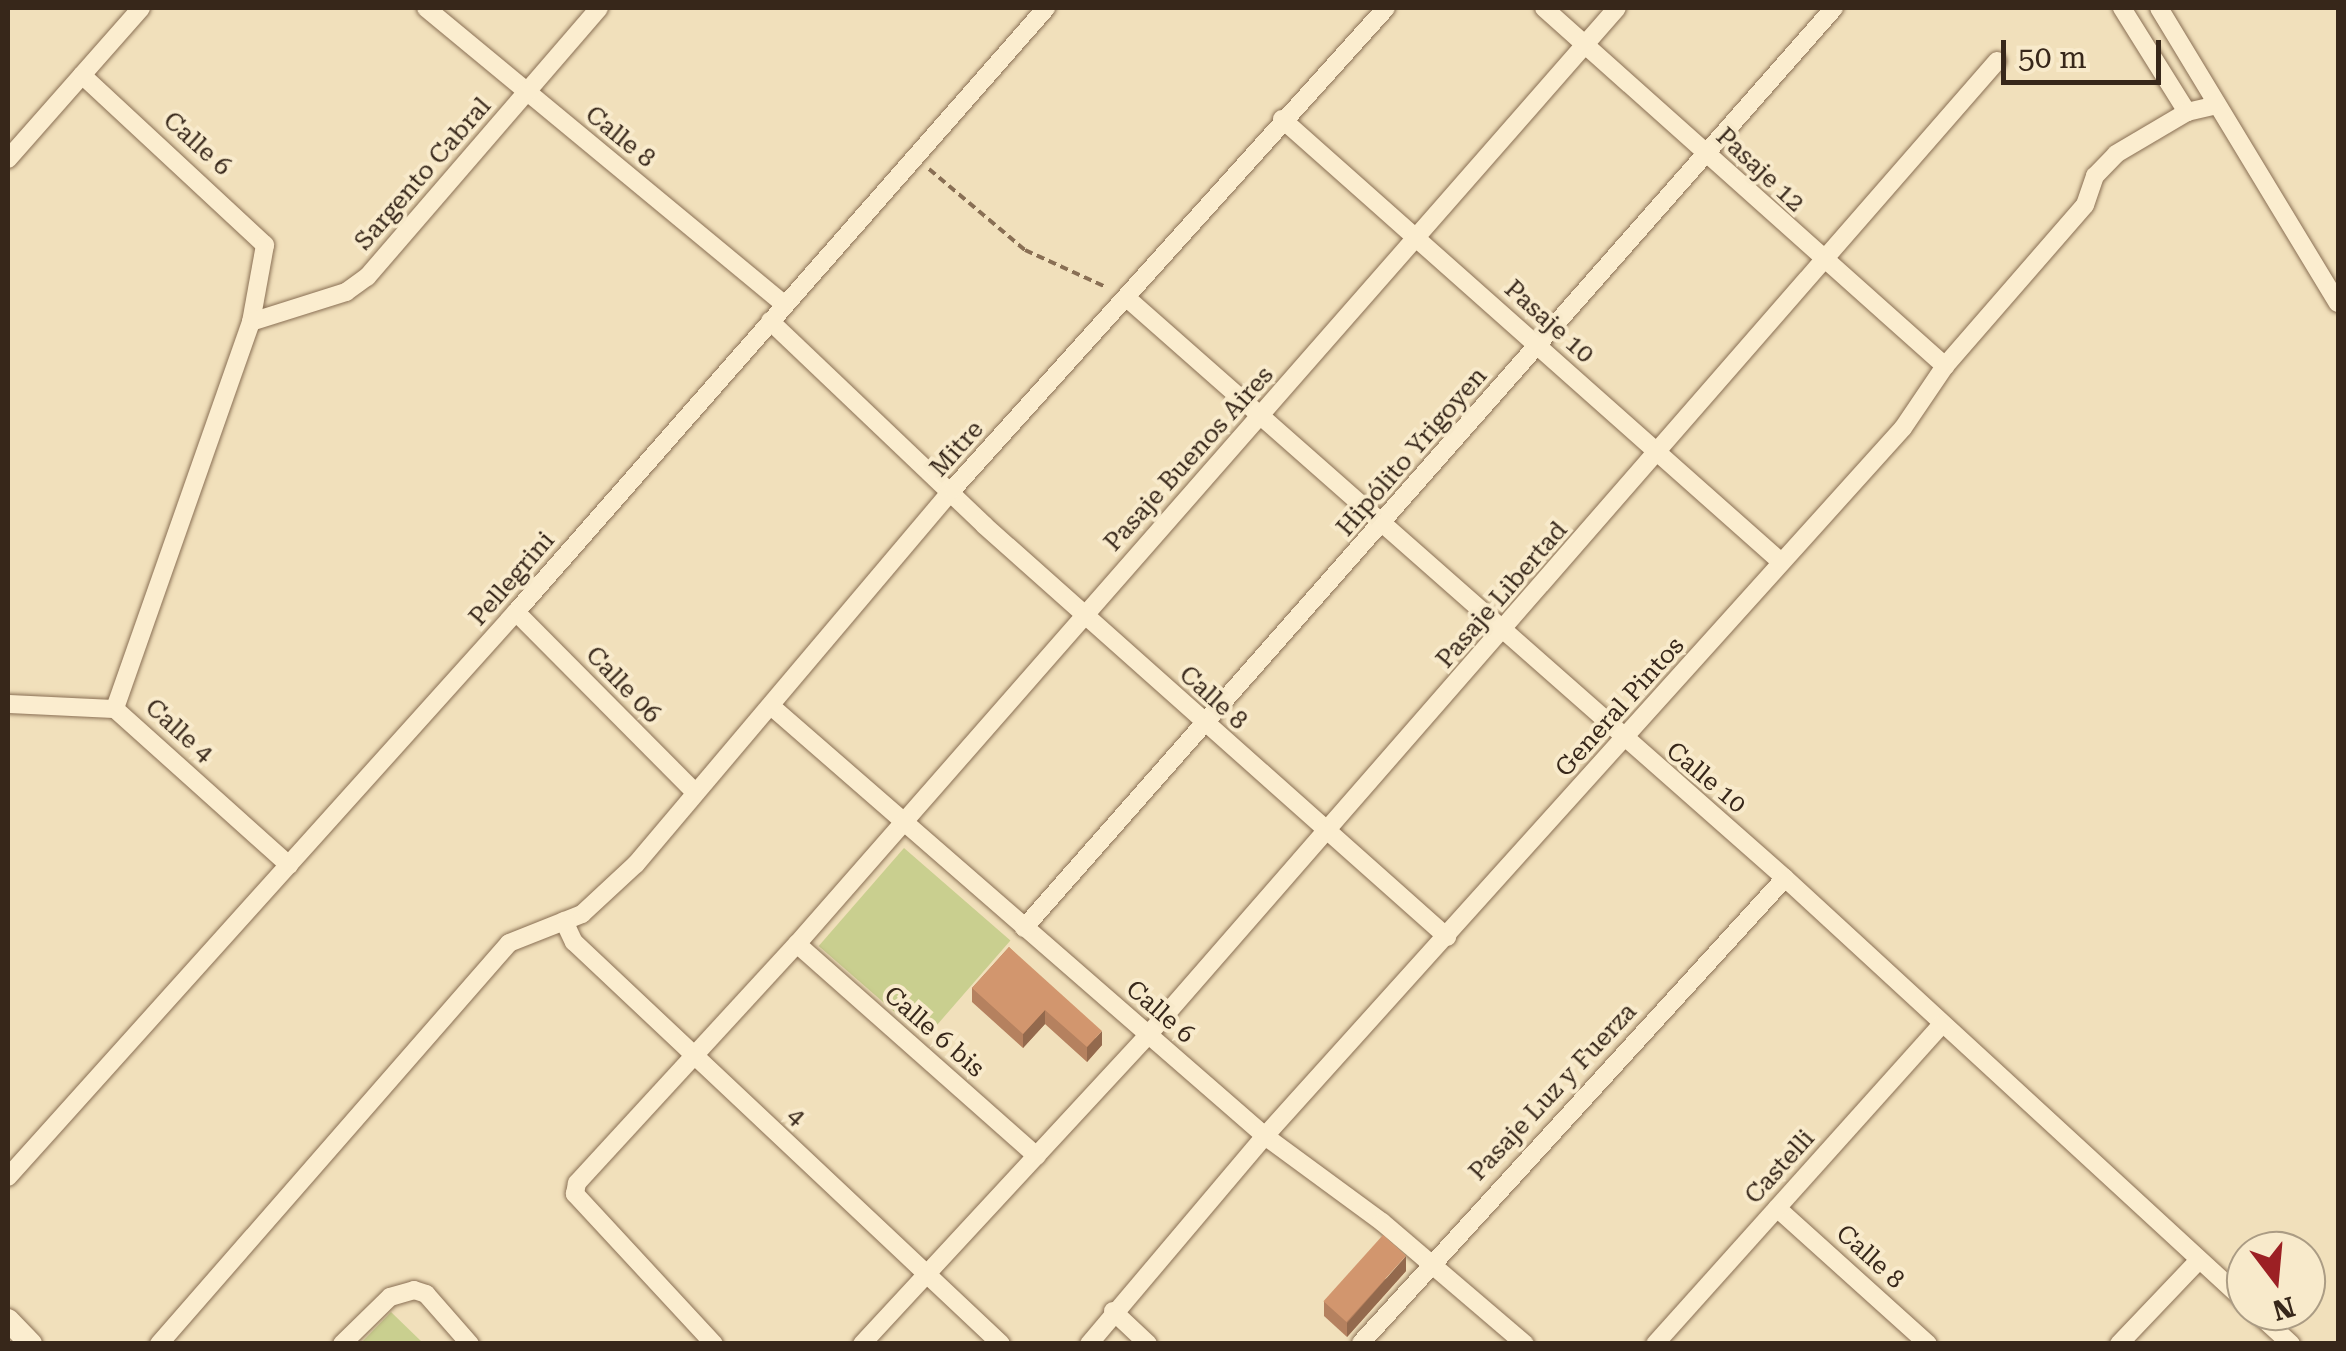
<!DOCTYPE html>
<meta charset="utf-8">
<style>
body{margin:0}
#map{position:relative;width:2346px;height:1351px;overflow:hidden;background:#f1e0bb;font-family:"Roboto Serif",serif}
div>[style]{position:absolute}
.green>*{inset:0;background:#c9cf8f;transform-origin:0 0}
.path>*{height:4px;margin-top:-2px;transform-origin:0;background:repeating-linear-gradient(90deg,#896f54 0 8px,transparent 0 13px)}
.roads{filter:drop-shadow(0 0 2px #896f54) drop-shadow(0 0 2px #896f54)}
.street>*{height:18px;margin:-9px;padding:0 9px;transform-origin:9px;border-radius:9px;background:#fbedcf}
.secondary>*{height:22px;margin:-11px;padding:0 11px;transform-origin:11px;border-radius:11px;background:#fbedcf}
.wall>*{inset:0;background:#b5815f}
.shaded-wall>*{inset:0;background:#93694d}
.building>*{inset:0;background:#d2966e;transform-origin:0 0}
span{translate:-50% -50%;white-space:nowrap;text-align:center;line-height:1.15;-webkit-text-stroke:8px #f8eacb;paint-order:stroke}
.street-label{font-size:25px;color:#37271a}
.frame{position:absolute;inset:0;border:10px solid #37271a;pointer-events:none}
.north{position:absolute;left:2226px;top:1231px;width:100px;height:100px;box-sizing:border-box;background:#f8eacb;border:2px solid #ab9c84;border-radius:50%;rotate:164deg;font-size:28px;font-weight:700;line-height:40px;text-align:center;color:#37271a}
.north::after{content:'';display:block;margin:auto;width:35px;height:45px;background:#9c2024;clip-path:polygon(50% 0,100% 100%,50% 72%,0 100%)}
.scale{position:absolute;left:2001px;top:40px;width:160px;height:45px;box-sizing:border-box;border:5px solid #37271a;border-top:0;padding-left:12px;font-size:30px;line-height:35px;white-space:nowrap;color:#37271a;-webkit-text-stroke:8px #f8eacb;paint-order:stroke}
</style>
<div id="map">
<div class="green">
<div style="left:904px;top:848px;width:141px;height:130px;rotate:41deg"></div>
<div style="clip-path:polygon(391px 1312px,423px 1343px,361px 1343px)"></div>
</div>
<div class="path">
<div style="left:929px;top:169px;width:126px;rotate:40.2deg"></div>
<div style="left:1025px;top:250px;width:89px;rotate:24.6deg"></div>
</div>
<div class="roads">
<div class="street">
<div style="left:426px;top:8px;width:465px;rotate:39.6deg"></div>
<div style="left:1544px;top:8px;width:538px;rotate:41.76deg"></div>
<div style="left:2122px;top:8px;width:123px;rotate:58deg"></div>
<div style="left:2187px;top:112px;width:31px;rotate:-13deg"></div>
<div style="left:2159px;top:8px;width:345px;rotate:58.8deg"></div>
<div style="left:82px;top:75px;width:250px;rotate:42.9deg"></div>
<div style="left:265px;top:245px;width:78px;rotate:100.3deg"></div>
<div style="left:251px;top:322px;width:410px;rotate:109.4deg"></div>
<div style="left:1282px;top:119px;width:667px;rotate:41.6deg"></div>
<div style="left:8px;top:159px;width:201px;rotate:-48.6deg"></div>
<div style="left:1128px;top:299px;width:876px;rotate:41.39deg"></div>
<div style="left:1785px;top:878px;width:626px;rotate:42.61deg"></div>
<div style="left:770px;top:321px;width:296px;rotate:43.6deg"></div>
<div style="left:984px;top:525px;width:620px;rotate:41.66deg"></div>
<div style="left:251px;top:322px;width:100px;rotate:-17.5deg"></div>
<div style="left:346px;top:292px;width:26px;rotate:-36deg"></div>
<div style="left:367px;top:277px;width:355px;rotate:-49.2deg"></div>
<div style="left:516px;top:612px;width:254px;rotate:45.2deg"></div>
<div style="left:8px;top:704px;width:107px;rotate:2.7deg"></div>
<div style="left:115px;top:709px;width:234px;rotate:41.9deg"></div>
<div style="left:771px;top:706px;width:655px;rotate:41.04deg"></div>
<div style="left:1265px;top:1136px;width:145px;rotate:36.3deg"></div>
<div style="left:1382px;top:1222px;width:188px;rotate:40.5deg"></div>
<div style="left:564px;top:921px;width:23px;rotate:65deg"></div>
<div style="left:574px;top:942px;width:586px;rotate:43.27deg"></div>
<div style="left:1024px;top:928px;width:1226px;rotate:-48.64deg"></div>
<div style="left:797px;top:944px;width:320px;rotate:41.5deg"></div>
<div style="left:8px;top:1177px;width:760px;rotate:-48.04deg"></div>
<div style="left:516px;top:612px;width:804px;rotate:-48.73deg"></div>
<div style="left:1777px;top:1208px;width:203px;rotate:42deg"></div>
<div style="left:1113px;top:1311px;width:48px;rotate:43.3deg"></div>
<div style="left:2255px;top:1311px;width:49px;rotate:42.5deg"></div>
<div style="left:1361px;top:1343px;width:629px;rotate:-47.64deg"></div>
<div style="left:159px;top:1344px;width:532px;rotate:-48.88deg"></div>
<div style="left:509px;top:943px;width:79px;rotate:-21.7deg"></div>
<div style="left:582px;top:914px;width:74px;rotate:-42.8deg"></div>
<div style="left:636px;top:864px;width:491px;rotate:-49.8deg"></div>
<div style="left:953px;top:489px;width:647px;rotate:-48.01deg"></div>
<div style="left:342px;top:1344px;width:67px;rotate:-44.4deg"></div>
<div style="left:390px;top:1297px;width:25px;rotate:-16deg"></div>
<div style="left:414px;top:1290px;width:13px;rotate:18deg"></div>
<div style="left:426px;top:1294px;width:67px;rotate:48.7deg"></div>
<div style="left:714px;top:1344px;width:205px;rotate:-132.8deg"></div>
<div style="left:575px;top:1194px;width:11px;rotate:-80deg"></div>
<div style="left:577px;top:1183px;width:325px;rotate:-47.4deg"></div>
<div style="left:797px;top:944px;width:1244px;rotate:-48.78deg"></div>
<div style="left:862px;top:1344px;width:421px;rotate:-47.2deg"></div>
<div style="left:1148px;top:1035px;width:1292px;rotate:-48.92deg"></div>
<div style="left:1089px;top:1344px;width:272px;rotate:-49.8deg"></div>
<div style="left:1265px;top:1136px;width:953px;rotate:-47.98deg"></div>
<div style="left:1903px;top:428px;width:75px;rotate:-55.9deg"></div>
<div style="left:1945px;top:366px;width:213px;rotate:-49deg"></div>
<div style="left:2085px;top:205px;width:31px;rotate:-71deg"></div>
<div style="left:2095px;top:176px;width:30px;rotate:-46deg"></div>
<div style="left:2116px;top:154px;width:82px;rotate:-30.6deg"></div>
<div style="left:1655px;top:1344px;width:430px;rotate:-48.1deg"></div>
<div style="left:2119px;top:1344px;width:116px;rotate:-46.4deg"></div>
</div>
<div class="secondary">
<div style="left:8px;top:1320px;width:33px;rotate:46deg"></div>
</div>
</div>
<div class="wall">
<div style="clip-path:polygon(1009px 947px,1102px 1045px,1087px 1062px,1045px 1024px,1023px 1048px,972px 1002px,972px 988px)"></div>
<div style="clip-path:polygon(1406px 1271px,1347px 1337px,1324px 1316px,1324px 1302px)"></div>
</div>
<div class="shaded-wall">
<div style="clip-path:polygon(1045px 1010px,1045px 1024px,1023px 1048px,1023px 1034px)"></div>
<div style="clip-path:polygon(1102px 1031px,1102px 1045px,1087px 1062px,1087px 1047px)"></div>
<div style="clip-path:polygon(1406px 1256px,1406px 1271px,1347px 1337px,1347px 1323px)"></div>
</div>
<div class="building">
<div style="clip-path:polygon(1009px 947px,1102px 1031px,1087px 1047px,1045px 1010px,1023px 1034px,972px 988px)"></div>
<div style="left:1383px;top:1235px;width:31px;height:89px;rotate:42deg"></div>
</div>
<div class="street-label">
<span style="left:620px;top:137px;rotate:39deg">Calle 8</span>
<span style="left:197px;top:144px;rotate:42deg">Calle 6</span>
<span style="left:1760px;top:170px;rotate:43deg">Pasaje 12</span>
<span style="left:423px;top:174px;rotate:-49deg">Sargento Cabral</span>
<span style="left:1549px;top:322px;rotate:42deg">Pasaje 10</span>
<span style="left:957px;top:449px;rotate:-48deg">Mitre</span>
<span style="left:1412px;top:452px;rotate:-49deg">Hipólito Yrigoyen</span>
<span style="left:1189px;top:459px;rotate:-48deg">Pasaje Buenos Aires</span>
<span style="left:512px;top:579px;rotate:-49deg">Pellegrini</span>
<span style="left:1502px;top:595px;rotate:-49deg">Pasaje Libertad</span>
<span style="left:623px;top:685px;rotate:46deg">Calle 06</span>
<span style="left:1213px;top:698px;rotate:42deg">Calle 8</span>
<span style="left:1620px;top:707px;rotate:-48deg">General Pintos</span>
<span style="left:179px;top:731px;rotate:42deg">Calle 4</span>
<span style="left:1706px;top:778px;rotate:40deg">Calle 10</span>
<span style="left:1160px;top:1012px;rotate:41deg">Calle 6</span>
<span style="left:934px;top:1032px;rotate:41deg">Calle 6 bis</span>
<span style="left:1553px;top:1092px;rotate:-47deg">Pasaje Luz y Fuerza</span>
<span style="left:796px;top:1117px;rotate:43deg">4</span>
<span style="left:1780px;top:1167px;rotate:-48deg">Castelli</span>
<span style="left:1870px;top:1257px;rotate:42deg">Calle 8</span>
</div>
<div class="frame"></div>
<div class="north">N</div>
<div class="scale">50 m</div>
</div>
